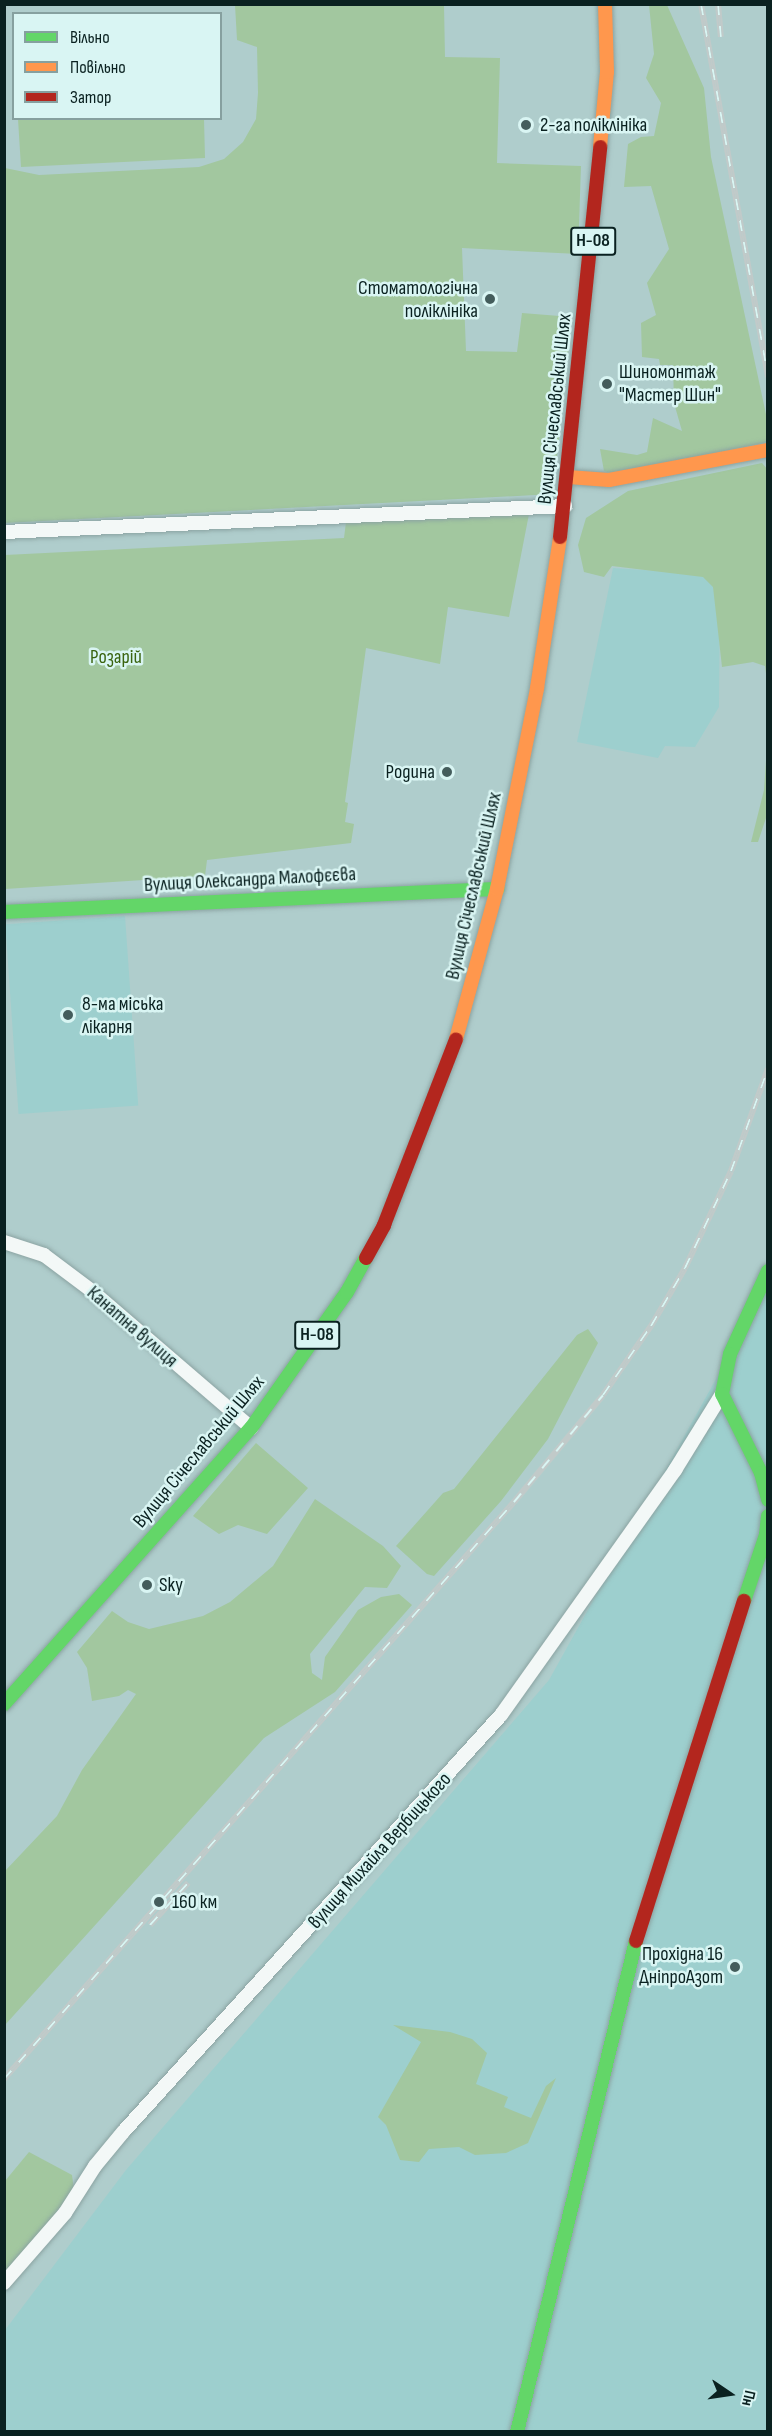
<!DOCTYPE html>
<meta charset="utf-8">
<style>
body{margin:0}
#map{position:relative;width:772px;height:2436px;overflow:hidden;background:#afcdcc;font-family:"Sofia Sans Condensed",sans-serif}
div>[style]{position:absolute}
.built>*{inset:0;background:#9dcfce;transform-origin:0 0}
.green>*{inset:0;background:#a2c79f}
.roads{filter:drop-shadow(0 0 2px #8ba3a2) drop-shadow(0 0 2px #8ba3a2)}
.street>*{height:14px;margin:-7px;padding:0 7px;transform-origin:7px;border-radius:7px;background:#f3f8f7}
.fast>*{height:14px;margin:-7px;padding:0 7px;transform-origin:7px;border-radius:7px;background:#63d668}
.slow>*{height:14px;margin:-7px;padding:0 7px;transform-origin:7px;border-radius:7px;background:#ff974d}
.jam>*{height:14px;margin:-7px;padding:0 7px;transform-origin:7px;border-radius:7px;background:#b3261e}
.rail>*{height:6px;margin-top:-3px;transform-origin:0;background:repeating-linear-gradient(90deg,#d9f5f3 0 11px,#c1cac9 0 22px);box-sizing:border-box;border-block:2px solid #c1cac9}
.dots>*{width:16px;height:16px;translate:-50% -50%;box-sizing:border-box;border:3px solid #d9f5f3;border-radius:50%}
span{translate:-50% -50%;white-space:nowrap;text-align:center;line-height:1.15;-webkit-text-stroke:5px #d9f5f3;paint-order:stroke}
.shield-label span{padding:2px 4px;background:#d9f5f3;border:2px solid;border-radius:4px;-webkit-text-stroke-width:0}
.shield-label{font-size:18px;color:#0a2120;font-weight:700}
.poi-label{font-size:20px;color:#0a2120}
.left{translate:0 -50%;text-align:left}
.right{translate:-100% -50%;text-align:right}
.street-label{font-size:20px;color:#0a2120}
.park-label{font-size:20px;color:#3a640f}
.frame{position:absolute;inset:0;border:6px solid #0a2120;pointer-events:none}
.legend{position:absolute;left:12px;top:12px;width:210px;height:108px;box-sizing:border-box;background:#d9f5f3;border:2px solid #86a09f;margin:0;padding:8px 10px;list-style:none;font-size:18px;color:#0a2120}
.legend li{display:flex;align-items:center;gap:12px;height:30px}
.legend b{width:30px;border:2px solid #86a09f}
.north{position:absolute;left:700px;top:2364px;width:60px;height:60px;-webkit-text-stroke:4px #d9f5f3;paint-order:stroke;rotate:103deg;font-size:16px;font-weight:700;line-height:24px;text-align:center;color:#0a2120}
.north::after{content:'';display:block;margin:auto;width:21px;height:27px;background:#0a2120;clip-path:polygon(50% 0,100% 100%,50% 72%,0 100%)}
</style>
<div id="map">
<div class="built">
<div style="clip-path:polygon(613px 568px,720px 575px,719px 707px,695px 747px,665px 746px,658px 758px,577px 742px)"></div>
<div style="left:125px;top:916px;width:190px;height:120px;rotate:86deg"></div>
<div style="clip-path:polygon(767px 1287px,767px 2431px,5px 2432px,5px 2330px,126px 2170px,549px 1680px)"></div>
</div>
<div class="green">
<div style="clip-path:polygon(235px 5px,444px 5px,445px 57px,500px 58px,497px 163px,581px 166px,578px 254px,462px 248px,466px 351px,517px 352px,522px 313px,572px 317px,553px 494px,5px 523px,5px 168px,39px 175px,199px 167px,224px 159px,243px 142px,256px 119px,258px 93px,257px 47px,237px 40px)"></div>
<div style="clip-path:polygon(649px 5px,667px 5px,704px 88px,711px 157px,767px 419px,767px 442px,615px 474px,604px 471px,600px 449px,637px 455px,647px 452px,653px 418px,682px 431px,674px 403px,673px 365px,660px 365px,659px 359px,642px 357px,641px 323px,656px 315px,647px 283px,669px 249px,651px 186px,624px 187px,628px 144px,641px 137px,654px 136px,661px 103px,646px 78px,654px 54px)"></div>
<div style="clip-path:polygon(18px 119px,204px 119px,205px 158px,21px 167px)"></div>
<div style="clip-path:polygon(762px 463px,768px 470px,767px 681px,765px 666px,753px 662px,722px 667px,713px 587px,703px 577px,612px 566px,604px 577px,584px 572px,578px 545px,586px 518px,628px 491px)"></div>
<div style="clip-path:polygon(529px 514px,509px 617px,448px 607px,440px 664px,366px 648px,345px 802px,348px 803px,345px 822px,354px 824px,351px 843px,207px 860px,205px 876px,5px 889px,5px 555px,344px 538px,346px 522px)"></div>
<div style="clip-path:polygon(767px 746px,767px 815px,758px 842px,751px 842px,764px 790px)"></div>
<div style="clip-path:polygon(588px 1329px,598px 1343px,548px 1439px,501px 1501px,434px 1576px,427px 1574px,396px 1546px,443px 1493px,454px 1489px,577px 1335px)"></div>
<div style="clip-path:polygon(256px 1443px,308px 1488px,267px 1534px,238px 1525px,219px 1534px,193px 1516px)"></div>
<div style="clip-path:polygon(315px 1499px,383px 1546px,401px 1566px,387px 1588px,365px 1587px,310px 1654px,312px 1673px,322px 1680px,325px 1657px,358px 1610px,381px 1597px,399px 1594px,412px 1605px,335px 1692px,264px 1738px,5px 2025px,5px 1871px,57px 1816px,82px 1770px,136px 1694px,128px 1690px,119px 1696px,92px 1701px,87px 1668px,77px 1652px,112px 1611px,128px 1622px,149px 1629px,203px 1616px,230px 1602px,273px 1566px)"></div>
<div style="clip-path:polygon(393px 2025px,450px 2032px,472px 2039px,487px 2053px,476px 2084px,508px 2097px,504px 2107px,531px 2118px,546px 2086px,556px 2078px,528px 2143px,506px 2153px,475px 2155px,459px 2147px,429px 2149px,419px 2162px,400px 2160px,386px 2125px,378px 2117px,421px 2042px)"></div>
<div style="clip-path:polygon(29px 2152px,72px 2175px,74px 2190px,5px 2277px,5px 2181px)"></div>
</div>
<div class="roads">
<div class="street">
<div style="left:4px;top:532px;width:562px;rotate:-2.65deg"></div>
<div style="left:4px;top:1242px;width:42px;rotate:18deg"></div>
<div style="left:44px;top:1255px;width:60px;rotate:36.9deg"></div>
<div style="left:92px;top:1291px;width:210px;rotate:40.7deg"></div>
<div style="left:4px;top:2283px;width:93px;rotate:-48.9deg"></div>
<div style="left:65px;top:2213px;width:56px;rotate:-57.4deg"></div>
<div style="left:95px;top:2166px;width:45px;rotate:-50.4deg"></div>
<div style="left:124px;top:2131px;width:561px;rotate:-47.82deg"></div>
<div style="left:501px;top:1715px;width:301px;rotate:-54.6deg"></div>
<div style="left:675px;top:1470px;width:89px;rotate:-58.3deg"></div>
</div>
<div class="fast">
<div style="left:4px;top:912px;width:494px;rotate:-2.7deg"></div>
<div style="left:768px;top:1271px;width:91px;rotate:114.6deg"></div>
<div style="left:730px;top:1354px;width:41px;rotate:101.3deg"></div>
<div style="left:722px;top:1394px;width:88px;rotate:63.7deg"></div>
<div style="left:761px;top:1473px;width:28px;rotate:75deg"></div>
<div style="left:744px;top:1601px;width:70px;rotate:-71.6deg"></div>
<div style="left:766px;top:1535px;width:19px;rotate:-84deg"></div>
<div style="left:4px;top:1704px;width:370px;rotate:-48.2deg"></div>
<div style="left:251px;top:1428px;width:166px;rotate:-54.8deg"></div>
<div style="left:347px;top:1292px;width:39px;rotate:-61deg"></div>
<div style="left:517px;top:2432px;width:505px;rotate:-76.38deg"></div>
</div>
<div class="slow">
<div style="left:600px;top:147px;width:75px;rotate:-84.7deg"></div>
<div style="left:607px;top:72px;width:68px;rotate:-91.7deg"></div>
<div style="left:568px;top:477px;width:41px;rotate:4.2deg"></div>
<div style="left:609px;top:480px;width:162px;rotate:-10.7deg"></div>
<div style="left:456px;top:1039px;width:156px;rotate:-74.7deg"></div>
<div style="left:497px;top:889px;width:205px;rotate:-78.7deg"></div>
<div style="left:537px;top:688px;width:153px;rotate:-81.3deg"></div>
</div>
<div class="jam">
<div style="left:560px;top:537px;width:392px;rotate:-84.1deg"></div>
<div style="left:366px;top:1258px;width:38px;rotate:-61deg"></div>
<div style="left:384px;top:1225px;width:199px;rotate:-68.8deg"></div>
<div style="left:636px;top:1941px;width:357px;rotate:-72.4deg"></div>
</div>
</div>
<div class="rail">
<div style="left:701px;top:4px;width:379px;rotate:79.8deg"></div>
<div style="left:718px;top:4px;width:33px;rotate:85deg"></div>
<div style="left:150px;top:1925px;width:57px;rotate:-47.9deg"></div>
<div style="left:4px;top:2079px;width:770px;rotate:-48.53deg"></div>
<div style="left:514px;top:1502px;width:139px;rotate:-50.2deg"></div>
<div style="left:603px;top:1395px;width:84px;rotate:-55.2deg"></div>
<div style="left:651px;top:1326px;width:67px;rotate:-59.6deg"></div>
<div style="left:685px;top:1268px;width:107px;rotate:-64.6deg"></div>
<div style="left:731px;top:1171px;width:109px;rotate:-70.1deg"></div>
</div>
<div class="dots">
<div style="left:526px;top:125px;background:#445d5c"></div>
<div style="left:490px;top:299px;background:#445d5c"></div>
<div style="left:607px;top:384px;background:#445d5c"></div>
<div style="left:447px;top:772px;background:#445d5c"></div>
<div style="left:68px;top:1015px;background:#445d5c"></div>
<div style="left:147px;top:1585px;background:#445d5c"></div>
<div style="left:159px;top:1902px;background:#445d5c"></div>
<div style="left:735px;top:1967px;background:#445d5c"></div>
</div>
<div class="shield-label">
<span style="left:593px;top:241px">Н-08</span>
<span style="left:317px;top:1335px">Н-08</span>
</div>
<div class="poi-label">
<span class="left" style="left:540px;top:125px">2-га поліклініка</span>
<span class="right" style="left:478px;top:300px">Стоматологічна<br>поліклініка</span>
<span class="left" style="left:619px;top:384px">Шиномонтаж<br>"Мастер Шин"</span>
<span class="right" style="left:435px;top:772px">Родина</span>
<span class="left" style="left:82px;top:1016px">8-ма міська<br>лікарня</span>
<span class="left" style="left:159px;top:1585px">Sky</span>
<span class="left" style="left:172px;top:1902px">160 км</span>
<span class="right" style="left:723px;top:1966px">Прохідна 16<br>ДніпроАзот</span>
</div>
<div class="street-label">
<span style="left:555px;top:409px;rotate:-84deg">Вулиця Січеславський Шлях</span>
<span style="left:250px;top:880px;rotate:-3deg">Вулиця Олександра Малофєєва</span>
<span style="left:474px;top:886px;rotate:-77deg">Вулиця Січеславський Шлях</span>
<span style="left:132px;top:1327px;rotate:41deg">Канатна вулиця</span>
<span style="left:199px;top:1452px;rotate:-50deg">Вулиця Січеславський Шлях</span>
<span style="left:380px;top:1851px;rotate:-48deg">вулиця Михайла Вербицького</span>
</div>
<div class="park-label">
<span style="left:116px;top:657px">Розарій</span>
</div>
<div class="frame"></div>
<ul class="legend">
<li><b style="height:8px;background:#63d668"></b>Вільно</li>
<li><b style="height:8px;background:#ff974d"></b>Повільно</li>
<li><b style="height:8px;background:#b3261e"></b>Затор</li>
</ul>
<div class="north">Пн</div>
</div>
